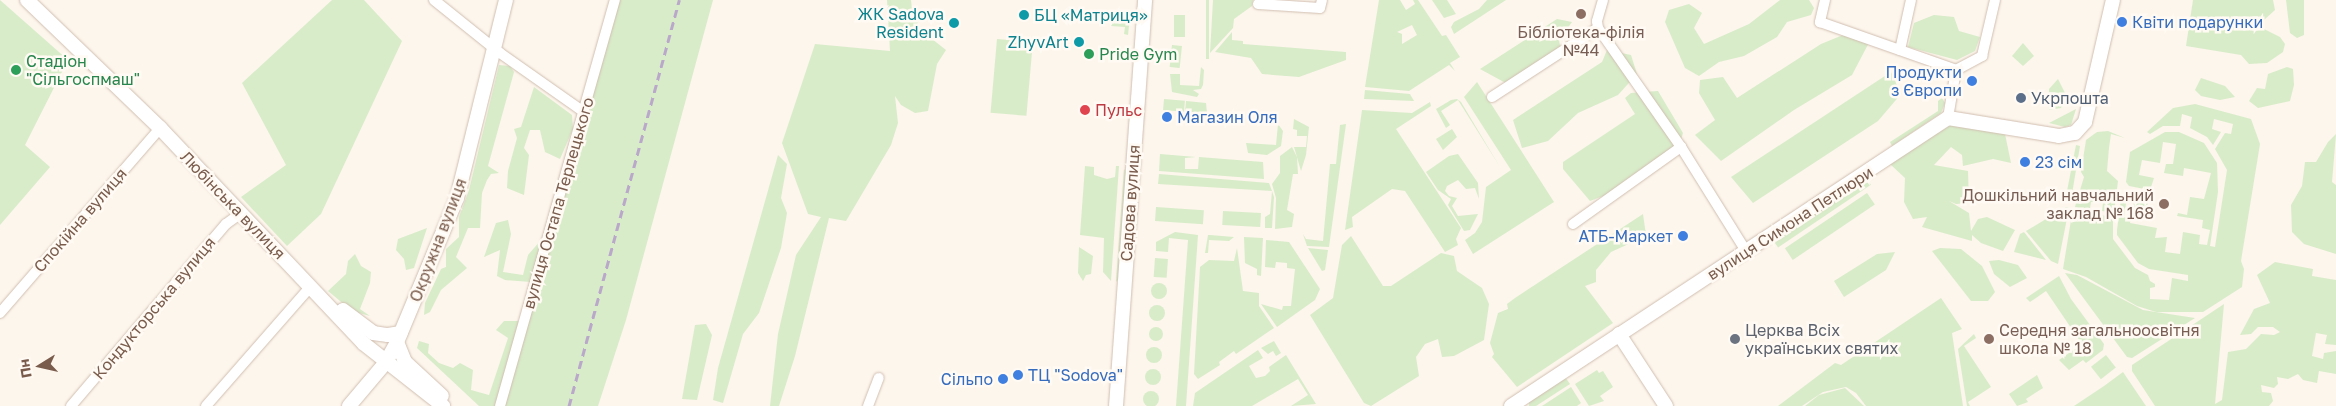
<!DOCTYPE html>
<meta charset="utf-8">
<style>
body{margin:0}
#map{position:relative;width:2336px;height:406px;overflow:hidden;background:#fdf6ec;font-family:"Golos Text",sans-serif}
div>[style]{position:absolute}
.green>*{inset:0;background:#d8ecc9;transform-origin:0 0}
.round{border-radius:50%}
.roads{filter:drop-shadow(0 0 1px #d1beb0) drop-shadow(0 0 1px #d1beb0)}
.street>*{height:10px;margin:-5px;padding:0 5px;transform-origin:5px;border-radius:5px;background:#fff}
.secondary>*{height:14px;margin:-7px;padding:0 7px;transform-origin:7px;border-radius:7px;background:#fff}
.rail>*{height:3px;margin-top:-1.5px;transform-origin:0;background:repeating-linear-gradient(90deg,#b9a8c9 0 8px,transparent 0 13px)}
.dots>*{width:14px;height:14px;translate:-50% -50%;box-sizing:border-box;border:2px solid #fffaf3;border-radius:50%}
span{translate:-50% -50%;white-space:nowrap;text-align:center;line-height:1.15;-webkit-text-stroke:5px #fffaf3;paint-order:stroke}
.culture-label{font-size:16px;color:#0d838f}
.right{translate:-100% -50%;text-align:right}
.left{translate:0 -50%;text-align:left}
.shop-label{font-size:16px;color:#366cbe}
.education-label{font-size:16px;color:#785e54}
.leisure-label{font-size:16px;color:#27864d}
.service-label{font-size:16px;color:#4e5e75}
.health-label{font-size:16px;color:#be3a42}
.street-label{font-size:16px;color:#7a5c4d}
.worship-label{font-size:16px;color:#5b616d}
.north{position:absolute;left:15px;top:341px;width:50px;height:50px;-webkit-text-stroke:4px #fffaf3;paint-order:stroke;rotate:260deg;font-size:14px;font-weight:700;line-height:20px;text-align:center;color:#7a5c4d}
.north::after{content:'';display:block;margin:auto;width:18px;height:22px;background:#7a5c4d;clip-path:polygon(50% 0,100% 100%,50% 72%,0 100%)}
</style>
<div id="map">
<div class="green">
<div style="clip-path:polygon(0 0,68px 60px,25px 145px,50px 167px,0 225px)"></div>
<div style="clip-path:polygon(332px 0,364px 0,402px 41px,321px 214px,287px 246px,241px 197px,286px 165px,242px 83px)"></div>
<div style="clip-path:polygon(619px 0,713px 0,626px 320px,598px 406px,503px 406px)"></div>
<div style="clip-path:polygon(887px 0,911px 0,912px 9px,921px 15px,914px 32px,927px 35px,946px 50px,937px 64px,928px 111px,915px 113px,901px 105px,895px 96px,898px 123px,891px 145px,846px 221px,829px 218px,795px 356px,779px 406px,770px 406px,778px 334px,796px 255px,821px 217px,808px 214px,782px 143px,815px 44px,890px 51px)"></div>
<div style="left:1206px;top:0;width:3px;height:59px"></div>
<div style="clip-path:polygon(1213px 0,1253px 0,1252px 6px,1234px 19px,1233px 28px,1210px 53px)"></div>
<div style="clip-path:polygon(evenodd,1379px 0,1400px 0,1406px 10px,1415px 4px,1413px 0,1418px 0,1442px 36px,1446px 35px,1460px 57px,1450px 63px,1455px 71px,1449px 65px,1409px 91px,1365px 87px,1379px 0,1412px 25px,1417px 35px,1402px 44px,1402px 34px,1397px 32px,1412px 25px)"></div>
<div style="clip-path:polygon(1432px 0,1447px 0,1456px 14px,1444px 18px)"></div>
<div style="clip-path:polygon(1487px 0,1506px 0,1454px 34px,1451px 27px,1454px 22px,1479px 9px)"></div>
<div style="clip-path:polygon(1780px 0,1809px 0,1814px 8px,1811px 15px,1787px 22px,1777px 37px,1744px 56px,1719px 62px,1699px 76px,1685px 68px,1665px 22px,1669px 10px,1689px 4px,1702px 13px,1694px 28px,1704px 44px,1749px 24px)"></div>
<div style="clip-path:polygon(2193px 0,2273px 0,2275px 10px,2264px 20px,2262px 28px,2280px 37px,2285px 44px,2283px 52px,2267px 63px,2249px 64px,2241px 55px,2186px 46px)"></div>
<div style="clip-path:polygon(2286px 0,2304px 0,2304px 35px,2297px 38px,2290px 33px)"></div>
<div style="left:1174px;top:15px;width:11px;height:22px"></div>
<div style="clip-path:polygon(1934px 15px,1954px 17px,1959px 31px,1980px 37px,1975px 51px,1957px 60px,1908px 47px,1914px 23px)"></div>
<div style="clip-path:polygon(1112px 16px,1130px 17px,1128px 35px,1124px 34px,1125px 27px,1111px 26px)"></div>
<div style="clip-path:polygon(1557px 19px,1572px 22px,1559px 40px,1562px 58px,1513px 87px,1480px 69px)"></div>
<div style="clip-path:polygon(1232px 32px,1232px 40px,1243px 41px,1243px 44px,1346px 52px,1346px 60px,1299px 77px,1262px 74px,1249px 55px,1251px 58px,1215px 52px)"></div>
<div style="clip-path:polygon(1843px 35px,1873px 35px,1852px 75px,1794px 110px,1721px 161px,1695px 135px,1715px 120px,1699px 93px,1700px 80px,1723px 77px,1737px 98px,1821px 44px)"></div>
<div style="left:997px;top:39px;width:36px;height:74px;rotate:5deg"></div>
<div style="clip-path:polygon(2023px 43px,2034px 56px,2023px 66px,2012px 56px)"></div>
<div style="left:1172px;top:45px;width:10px;height:22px;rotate:6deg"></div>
<div style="clip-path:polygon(1607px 50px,1631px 55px,1637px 74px,1618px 95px,1578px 113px,1548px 141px,1522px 148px,1513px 120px,1602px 62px)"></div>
<div style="clip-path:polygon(499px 65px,510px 66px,514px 72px,488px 166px,499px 173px,491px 174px,487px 180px,482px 193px,480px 228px,468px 228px,456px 257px,467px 268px,441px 290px,430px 312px,424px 315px,425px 303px,441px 269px,446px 267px,446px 249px,459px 237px,459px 217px,469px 190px)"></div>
<div style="clip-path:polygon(1201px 67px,1204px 70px,1203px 85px,1201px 89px,1193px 90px,1199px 94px,1197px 97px,1172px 92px,1170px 74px,1180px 74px,1180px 85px,1199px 86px)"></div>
<div style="clip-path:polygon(2287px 67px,2293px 69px,2294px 85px,2290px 101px,2258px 108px,2249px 101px,2257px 88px,2265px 89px,2268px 74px)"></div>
<div style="clip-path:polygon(1891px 72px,1901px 94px,1878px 121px,1753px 203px,1731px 177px)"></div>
<div style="clip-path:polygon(2201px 78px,2225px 86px,2235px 97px,2220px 100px,2201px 96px,2195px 90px)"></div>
<div style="clip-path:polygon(2058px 79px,2066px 95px,2061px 108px,2049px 110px,2049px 89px)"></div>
<div style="clip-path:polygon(1477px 82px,1554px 202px,1473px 254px,1465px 240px,1475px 233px,1482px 222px,1486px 187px,1511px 170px,1464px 97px)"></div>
<div style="clip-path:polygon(534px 87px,572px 115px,573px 129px,560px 159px,545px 152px,540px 130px,530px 130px,524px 148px,529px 155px,524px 195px,507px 188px,508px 171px,517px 138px,514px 129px,521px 127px)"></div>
<div style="clip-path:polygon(1365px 90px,1410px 94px,1414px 101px,1364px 99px)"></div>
<div style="clip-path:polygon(1658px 91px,1683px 133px,1677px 153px,1635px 184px,1590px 201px,1563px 169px,1563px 162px,1635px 114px,1625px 98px,1631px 93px)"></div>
<div style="clip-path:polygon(1942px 98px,1945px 103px,1941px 113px,1892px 146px,1890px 142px,1938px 111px,1938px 101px)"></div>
<div style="left:1164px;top:99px;width:21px;height:11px;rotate:5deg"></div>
<div style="clip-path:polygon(1451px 100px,1457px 99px,1461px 102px,1500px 167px,1458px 100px,1441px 111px,1450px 125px,1446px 128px,1436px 109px)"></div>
<div style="clip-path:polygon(1186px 101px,1206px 103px,1207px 113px,1185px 112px)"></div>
<div style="clip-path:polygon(1430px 102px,1431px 106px,1396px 129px,1461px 228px,1456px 239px,1458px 245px,1445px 252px,1405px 191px,1392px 189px,1352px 217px,1353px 227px,1345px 230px,1362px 110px,1412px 113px)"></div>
<div style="clip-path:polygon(2195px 104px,2251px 119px,2260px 144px,2241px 261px,2244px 269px,2242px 287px,2203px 312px,2156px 312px,2137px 306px,2086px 277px,2063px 269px,2071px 220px,2084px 177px,2081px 172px,2086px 140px,2097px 132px,2108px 131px,2125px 138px,2111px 134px,2109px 148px,2107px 171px,2118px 181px,2114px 213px,2102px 211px,2103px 203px,2091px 202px,2088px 221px,2100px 222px,2101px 215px,2113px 217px,2113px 239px,2135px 268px,2148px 275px,2150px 281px,2155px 284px,2155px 287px,2150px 288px,2150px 299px,2169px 300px,2172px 278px,2188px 281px,2188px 275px,2149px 269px,2138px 263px,2117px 235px,2117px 230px,2121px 200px,2126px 193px,2147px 197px,2148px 210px,2133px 207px,2134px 198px,2127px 197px,2124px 217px,2131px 218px,2130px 223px,2157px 228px,2155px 238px,2167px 237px,2165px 252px,2180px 254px,2183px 232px,2200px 235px,2199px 244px,2207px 245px,2210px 230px,2202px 228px,2203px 220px,2177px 216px,2178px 213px,2187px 215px,2190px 197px,2204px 199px,2211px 173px,2184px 168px,2183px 176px,2164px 173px,2166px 164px,2173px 164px,2176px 144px,2163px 142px,2160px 163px,2142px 160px,2139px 175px,2154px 178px,2150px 190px,2129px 186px,2126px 182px,2130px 152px,2165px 132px,2179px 132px,2204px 143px,2217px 163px,2218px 192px,2210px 246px,2215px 247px,2227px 170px,2215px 149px,2225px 133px,2231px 134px,2233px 124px,2214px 119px,2212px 129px,2221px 132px,2213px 145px,2207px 137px,2190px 128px,2192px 117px,2182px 114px,2180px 126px,2163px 126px,2150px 134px,2147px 132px,2173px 108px)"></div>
<div style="clip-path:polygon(2076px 109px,2071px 125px,2065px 127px,2049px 123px)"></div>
<div style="clip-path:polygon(1294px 119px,1309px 127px,1306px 155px,1301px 171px,1294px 147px,1306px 147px,1307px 136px,1297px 136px,1297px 130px,1293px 129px)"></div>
<div style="clip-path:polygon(1278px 124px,1283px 131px,1281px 146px,1267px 155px,1248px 153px,1246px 143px,1276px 145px)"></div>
<div style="clip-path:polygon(1346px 124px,1329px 247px,1307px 246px,1303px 234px,1306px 239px,1323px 241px,1330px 164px,1336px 164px,1340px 125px)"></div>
<div style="clip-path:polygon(1952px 124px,2004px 129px,2011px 163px,1993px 159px,1963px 166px,1962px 155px,1951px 147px,1934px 165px,1968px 171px,1969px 203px,1956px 204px,1949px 201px,1969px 213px,1971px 231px,1978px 219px,1987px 217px,2015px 230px,2003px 251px,1981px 243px,1972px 235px,1972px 241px,1922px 227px,1927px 217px,1913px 219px,1904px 202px,1905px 178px,1890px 164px)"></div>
<div style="clip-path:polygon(1452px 129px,1457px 137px,1443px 150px,1436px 139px)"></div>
<div style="clip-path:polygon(2336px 134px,2332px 182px,2336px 185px,2336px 254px,2304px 244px,2292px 232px,2291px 205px,2302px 186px,2305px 162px,2316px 162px,2328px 142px)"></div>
<div style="clip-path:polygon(2076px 145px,2080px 146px,2071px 200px,2067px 191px)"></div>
<div style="clip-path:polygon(1292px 147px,1297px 157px,1298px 174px,1293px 174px,1287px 210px,1294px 214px,1292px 227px,1275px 229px,1276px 198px,1272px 184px,1280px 173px,1280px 156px)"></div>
<div style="clip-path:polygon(1160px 154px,1196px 157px,1185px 158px,1185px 169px,1198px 169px,1199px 157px,1263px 162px,1264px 179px,1159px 171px)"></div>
<div style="clip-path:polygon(1458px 154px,1478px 183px,1479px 199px,1475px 188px,1466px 189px,1458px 180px,1447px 186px,1445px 191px,1449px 196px,1457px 198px,1452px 206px,1458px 216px,1478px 214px,1470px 230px,1464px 231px,1448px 205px,1451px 199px,1438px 190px,1426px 172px,1449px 156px)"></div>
<div style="clip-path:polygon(778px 155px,787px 164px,781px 198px,787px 213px,781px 248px,759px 313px,743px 334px,723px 403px,713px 400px,718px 368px)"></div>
<div style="clip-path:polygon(1085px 166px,1094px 167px,1094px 175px,1107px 179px,1115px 177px,1116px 166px,1119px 166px,1111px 281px,1103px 272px,1104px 238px,1080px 235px)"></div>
<div style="clip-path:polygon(1124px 169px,1127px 173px,1119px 279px,1116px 282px)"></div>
<div style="clip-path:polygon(1159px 174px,1269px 183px,1272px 191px,1274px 197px,1272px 228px,1265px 228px,1265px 217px,1270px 214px,1272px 191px,1158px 184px)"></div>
<div style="left:1867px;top:179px;width:7px;height:112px;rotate:56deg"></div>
<div style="left:1867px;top:193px;width:14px;height:99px;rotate:56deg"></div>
<div style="left:1156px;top:207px;width:48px;height:14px;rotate:4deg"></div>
<div style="clip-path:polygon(2066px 207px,2069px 208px,2058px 264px,2051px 261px,2026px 231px)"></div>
<div style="left:1223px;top:211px;width:38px;height:14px;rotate:3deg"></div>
<div style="clip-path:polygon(1643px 214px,1647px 242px,1633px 242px,1611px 252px,1596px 270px,1596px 282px,1585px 286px,1613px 323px,1517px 387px,1492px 357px,1494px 354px,1490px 343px,1498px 313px,1508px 309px,1507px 304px,1515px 298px)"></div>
<div style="clip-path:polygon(508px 220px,511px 234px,503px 272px,523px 275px,528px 255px,541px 240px,531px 282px,505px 280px,497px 276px,500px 250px,484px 257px,496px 223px)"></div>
<div style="clip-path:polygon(427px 228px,414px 268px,406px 270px,404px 259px,396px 250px,398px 239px)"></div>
<div style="clip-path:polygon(1175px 232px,1198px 235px,1186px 406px,1176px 406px,1188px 240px,1169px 238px,1168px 252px,1156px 251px,1156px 242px)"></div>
<div style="clip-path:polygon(2024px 232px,2046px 260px,2014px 252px,2020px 234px)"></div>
<div style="clip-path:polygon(1208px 235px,1210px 235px,1234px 237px,1229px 241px,1209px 240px,1208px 253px,1205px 253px)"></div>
<div style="clip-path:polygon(1351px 236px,1383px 286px,1391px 286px,1441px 253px,1454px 256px,1457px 271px,1482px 288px,1489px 304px,1484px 340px,1454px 356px,1442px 357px,1438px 339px,1425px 344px,1416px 357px,1419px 376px,1371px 406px,1364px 403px,1310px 315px,1333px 298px,1342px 245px)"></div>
<div style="clip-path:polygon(1244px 237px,1263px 238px,1261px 276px,1257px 275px,1257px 269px,1245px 263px)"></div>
<div style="clip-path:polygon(1266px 240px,1289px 242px,1320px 289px,1315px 300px,1277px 327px,1261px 304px,1282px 310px,1283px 306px,1291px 306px,1295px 269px,1287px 268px,1287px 263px,1276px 262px,1275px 268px,1265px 267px)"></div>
<div style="clip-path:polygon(1079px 247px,1093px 256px,1091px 274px,1086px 275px,1083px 281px,1078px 273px)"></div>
<div style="clip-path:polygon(1237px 248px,1243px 291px,1259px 293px,1259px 306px,1274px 328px,1236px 354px,1234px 351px,1219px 362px,1220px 365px,1198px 379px,1194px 374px,1200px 267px,1209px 260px,1234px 261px)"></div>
<div style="clip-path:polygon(1308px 248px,1328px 250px,1325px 270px,1322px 271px)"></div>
<div style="clip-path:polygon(1940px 248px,1961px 249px,1982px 266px,1995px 292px,1988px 301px,1971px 301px,1932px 251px)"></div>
<div style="clip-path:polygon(1895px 252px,1886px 270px,1844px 297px,1834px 281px,1877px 254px)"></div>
<div style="clip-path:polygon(355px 254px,361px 266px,371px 272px,370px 283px,360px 309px,370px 316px,352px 311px,328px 291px,346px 274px,348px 261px)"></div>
<div style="left:1155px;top:258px;width:13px;height:19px;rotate:4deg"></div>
<div style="clip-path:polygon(1999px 260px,2018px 265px,2027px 278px,2010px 287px,1994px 274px,1989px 261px)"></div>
<div style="clip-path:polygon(2275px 262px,2313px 269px,2312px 276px,2336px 280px,2336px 345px,2325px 344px,2327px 335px,2316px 333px,2312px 356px,2323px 359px,2324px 353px,2336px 351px,2336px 374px,2319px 371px,2317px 383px,2303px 380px,2298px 374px,2288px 379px,2277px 377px,2278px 384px,2274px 388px,2261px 385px,2262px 392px,2271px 393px,2273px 401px,2269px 406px,2155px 406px,2132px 371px,2132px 365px,2224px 304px,2215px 404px,2222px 400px,2228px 352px,2246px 349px,2261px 334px,2274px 335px,2280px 332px,2273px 327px,2258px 327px,2251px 334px,2240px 335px,2254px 309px,2270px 303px,2257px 275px)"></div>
<div style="clip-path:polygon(2065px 273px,2077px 275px,2143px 310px,2195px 318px,2132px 358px,2127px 357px)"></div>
<div style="clip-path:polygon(2059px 276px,2071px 299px,2104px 344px,2103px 350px,2086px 363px,2083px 360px,2069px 370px,2059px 360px,2082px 344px,2046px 291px,2030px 302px,2026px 298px)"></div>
<div class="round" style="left:1151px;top:283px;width:16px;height:16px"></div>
<div style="clip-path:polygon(1941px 298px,1962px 329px,1952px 333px,1963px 406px,1866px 406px,1856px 393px,1846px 387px,1823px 392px,1802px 406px,1778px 406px,1835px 363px,1841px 365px)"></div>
<div class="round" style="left:1149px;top:305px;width:16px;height:16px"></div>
<div style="clip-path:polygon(504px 321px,520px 321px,496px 406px,479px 406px,417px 348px,419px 341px,429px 344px,428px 353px,439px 363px,453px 368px,460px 363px,473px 370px,471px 390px,489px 395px,508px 338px,496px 330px)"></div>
<div style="clip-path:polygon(706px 324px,712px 335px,697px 400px,682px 399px,695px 325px)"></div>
<div class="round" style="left:1149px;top:327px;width:14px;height:14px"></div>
<div style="clip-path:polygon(1974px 334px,1976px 338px,1964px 346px,1991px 387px,1968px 402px,1970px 406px,1967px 406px,1958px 349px)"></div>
<div style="clip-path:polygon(1274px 341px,1281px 353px,1276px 356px,1273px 351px,1268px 354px,1261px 348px)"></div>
<div class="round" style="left:1146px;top:347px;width:16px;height:16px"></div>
<div style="clip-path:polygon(1258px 350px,1263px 358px,1249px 366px,1256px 378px,1265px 376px,1270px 371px,1269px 367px,1286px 355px,1316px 404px,1291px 406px,1308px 395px,1298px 379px,1252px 406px,1193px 406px,1195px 393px)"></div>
<div style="left:2106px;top:355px;width:16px;height:19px;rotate:52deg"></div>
<div class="round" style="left:1145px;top:369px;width:16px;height:16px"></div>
<div style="clip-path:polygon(1597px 370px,1599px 373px,1603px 371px,1613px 387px,1600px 396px,1604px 401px,1589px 406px,1575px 384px)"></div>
<div style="clip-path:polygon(2123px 372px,2146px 406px,2074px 406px,2104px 386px)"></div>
<div style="clip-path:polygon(2037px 375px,2043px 388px,2026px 399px,2028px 402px,2017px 406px,2009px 394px)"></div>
<div style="clip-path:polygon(1565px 377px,1570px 384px,1536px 406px,1529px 406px,1529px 402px)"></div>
<div style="clip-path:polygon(1571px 387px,1581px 403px,1577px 406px,1542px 406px)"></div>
<div style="clip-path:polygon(1845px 388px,1864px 406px,1805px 406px,1819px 395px)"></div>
<div class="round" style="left:1143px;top:391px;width:16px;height:16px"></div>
</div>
<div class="roads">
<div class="street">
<div style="left:434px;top:0;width:85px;rotate:38.8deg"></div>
<div style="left:500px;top:53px;width:103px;rotate:35.1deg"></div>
<div style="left:1603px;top:0;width:22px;rotate:106deg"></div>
<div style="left:1597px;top:21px;width:7px;rotate:82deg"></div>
<div style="left:1598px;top:28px;width:145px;rotate:55.1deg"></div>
<div style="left:1681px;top:147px;width:123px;rotate:58deg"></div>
<div style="left:1825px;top:0;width:23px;rotate:103deg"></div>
<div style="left:1820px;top:22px;width:144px;rotate:19.4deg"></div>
<div style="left:1956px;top:70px;width:49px;rotate:99.5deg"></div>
<div style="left:1258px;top:4px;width:62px;rotate:3.7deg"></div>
<div style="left:1320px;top:8px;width:8px;rotate:-76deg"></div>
<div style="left:1900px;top:50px;width:51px;rotate:-77.6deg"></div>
<div style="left:1956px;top:70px;width:30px;rotate:-28deg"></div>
<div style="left:1982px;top:56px;width:57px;rotate:-76.9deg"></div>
<div style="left:1492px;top:97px;width:126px;rotate:-33.1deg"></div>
<div style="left:1573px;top:224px;width:133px;rotate:-35.5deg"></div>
<div style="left:0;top:313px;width:245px;rotate:-49.1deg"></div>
<div style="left:71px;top:406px;width:239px;rotate:-49.6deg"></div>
<div style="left:226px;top:224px;width:19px;rotate:-36deg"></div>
<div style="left:206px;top:406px;width:159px;rotate:-48.8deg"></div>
<div style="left:500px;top:406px;width:422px;rotate:-74.2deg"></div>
<div style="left:868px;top:406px;width:30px;rotate:-69deg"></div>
</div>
<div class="secondary">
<div style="left:27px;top:0;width:185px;rotate:43.9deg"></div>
<div style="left:160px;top:128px;width:296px;rotate:46.6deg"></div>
<div style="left:363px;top:343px;width:102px;rotate:38.2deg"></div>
<div style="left:343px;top:310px;width:38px;rotate:37deg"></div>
<div style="left:373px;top:333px;width:15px;rotate:8deg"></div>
<div style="left:388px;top:335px;width:13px;rotate:-9deg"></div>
<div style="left:1619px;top:334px;width:86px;rotate:56.9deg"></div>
<div style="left:397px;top:342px;width:22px;rotate:68deg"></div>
<div style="left:405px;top:362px;width:50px;rotate:42.6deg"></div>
<div style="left:349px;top:406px;width:57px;rotate:-49.9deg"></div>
<div style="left:386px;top:362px;width:23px;rotate:-61deg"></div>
<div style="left:397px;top:342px;width:156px;rotate:-67.4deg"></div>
<div style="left:457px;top:198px;width:204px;rotate:-76.1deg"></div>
<div style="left:1116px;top:406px;width:407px;rotate:-85.9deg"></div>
<div style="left:1511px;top:406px;width:523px;rotate:-33.39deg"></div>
<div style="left:1948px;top:118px;width:112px;rotate:9.2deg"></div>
<div style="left:2059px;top:136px;width:16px;rotate:-11deg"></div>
<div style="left:2075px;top:133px;width:15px;rotate:-48deg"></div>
<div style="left:2085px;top:122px;width:125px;rotate:-77.1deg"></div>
</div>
</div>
<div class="rail">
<div style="left:569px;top:406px;width:421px;rotate:-74.8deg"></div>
</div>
<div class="dots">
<div style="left:1581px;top:14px;background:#8d6e63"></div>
<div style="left:1024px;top:15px;background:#0f9aa8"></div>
<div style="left:2122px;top:22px;background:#3f7fe0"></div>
<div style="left:954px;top:23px;background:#0f9aa8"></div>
<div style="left:1079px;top:42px;background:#0f9aa8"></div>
<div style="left:1089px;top:54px;background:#2e9e5b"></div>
<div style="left:16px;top:70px;background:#2e9e5b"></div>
<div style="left:1972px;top:81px;background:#3f7fe0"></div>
<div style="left:2021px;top:98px;background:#5c6f8a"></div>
<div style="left:1085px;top:110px;background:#e0444e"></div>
<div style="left:1167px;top:117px;background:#3f7fe0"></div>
<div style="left:2025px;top:162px;background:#3f7fe0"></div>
<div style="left:2164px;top:204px;background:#8d6e63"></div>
<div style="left:1683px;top:236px;background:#3f7fe0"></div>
<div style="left:1735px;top:339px;background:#6b7280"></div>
<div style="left:1989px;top:339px;background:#8d6e63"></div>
<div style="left:1018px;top:375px;background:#3f7fe0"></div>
<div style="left:1003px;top:379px;background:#3f7fe0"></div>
</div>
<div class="culture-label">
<span class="right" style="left:944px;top:23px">ЖК Sadova<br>Resident</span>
<span class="left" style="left:1034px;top:15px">БЦ «Матриця»</span>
<span class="right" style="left:1069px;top:42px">ZhyvArt</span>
</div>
<div class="shop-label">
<span class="left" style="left:2132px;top:22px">Квіти подарунки</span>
<span class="right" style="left:1962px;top:81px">Продукти<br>з Європи</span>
<span class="left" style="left:1177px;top:117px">Магазин Оля</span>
<span class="left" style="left:2035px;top:162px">23 сім</span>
<span class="right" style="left:1673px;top:236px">АТБ-Маркет</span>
<span class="left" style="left:1028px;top:375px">ТЦ "Sodova"</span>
<span class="right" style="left:993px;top:379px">Сільпо</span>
</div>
<div class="education-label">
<span style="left:1581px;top:41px">Бібліотека-філія<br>№44</span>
<span class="right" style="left:2154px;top:204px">Дошкільний навчальний<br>заклад № 168</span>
<span class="left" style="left:1999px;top:339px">Середня загальноосвітня<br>школа № 18</span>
</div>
<div class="leisure-label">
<span class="left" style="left:1099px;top:54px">Pride Gym</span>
<span class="left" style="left:26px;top:70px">Стадіон<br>"Сільгоспмаш"</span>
</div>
<div class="service-label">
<span class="left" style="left:2031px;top:98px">Укрпошта</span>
</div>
<div class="health-label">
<span class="left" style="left:1095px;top:110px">Пульс</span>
</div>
<div class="street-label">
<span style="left:558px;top:203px;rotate:-74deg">вулиця Остапа Терлецького</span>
<span style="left:1130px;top:203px;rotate:-86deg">Садова вулиця</span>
<span style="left:233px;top:205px;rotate:46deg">Любінська вулиця</span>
<span style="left:80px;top:220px;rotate:-49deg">Спокійна вулиця</span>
<span style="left:1790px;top:223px;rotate:-33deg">вулиця Симона Петлюри</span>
<span style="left:438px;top:240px;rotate:-69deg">Окружна вулиця</span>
<span style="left:154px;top:308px;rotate:-50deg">Кондукторська вулиця</span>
</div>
<div class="worship-label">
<span class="left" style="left:1745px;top:339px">Церква Всіх<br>українських святих</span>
</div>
<div class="north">Пн</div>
</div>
